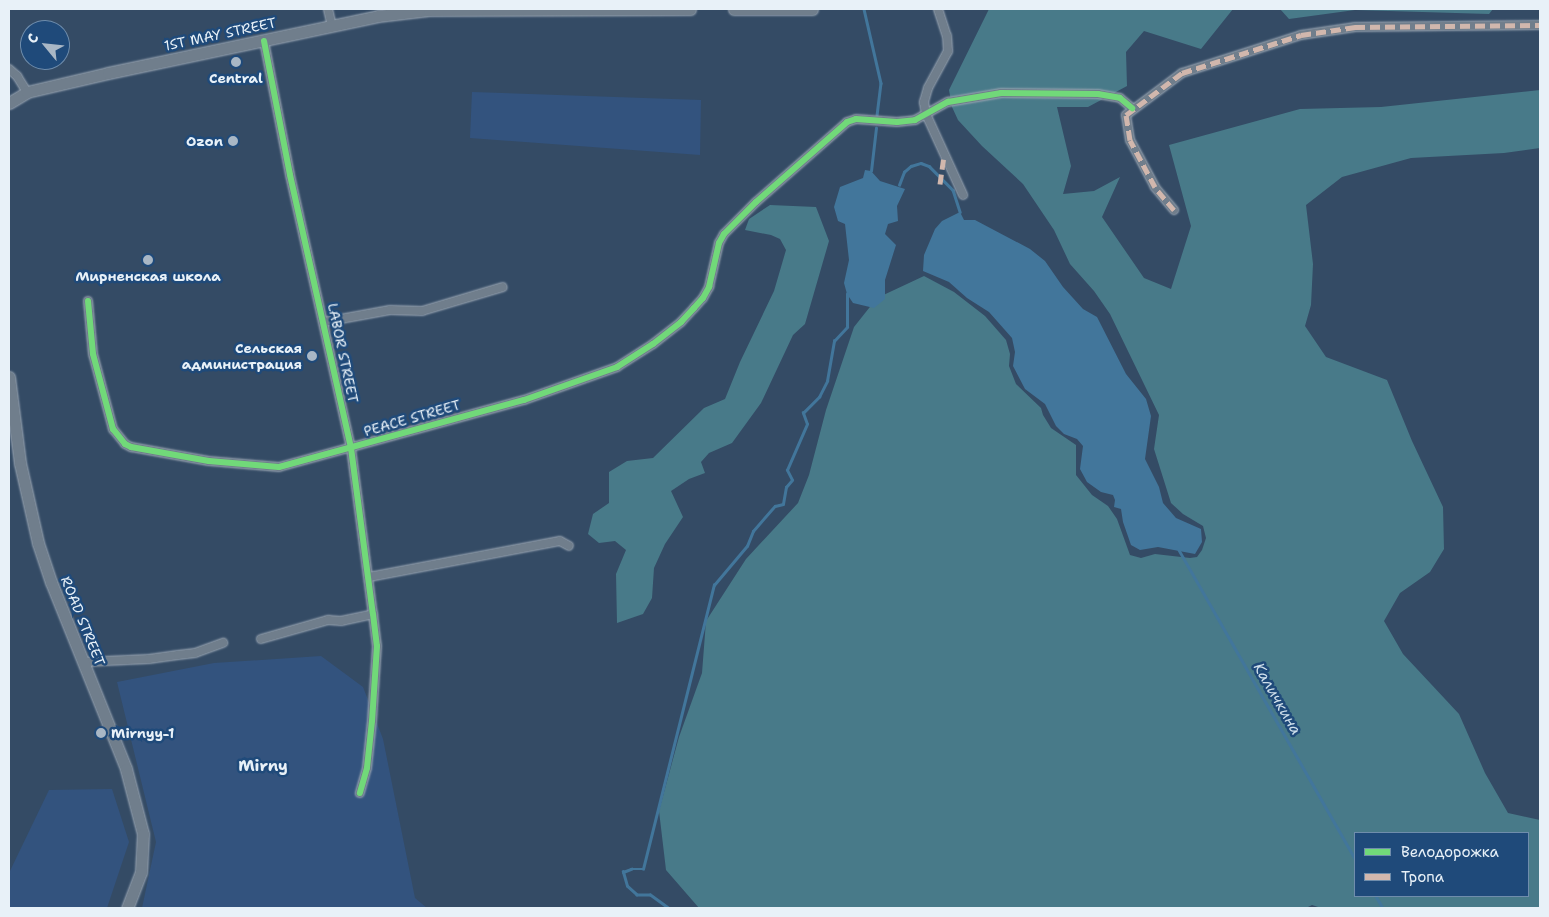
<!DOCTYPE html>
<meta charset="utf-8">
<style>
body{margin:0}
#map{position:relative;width:1549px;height:917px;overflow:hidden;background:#344b65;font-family:"Shantell Sans",sans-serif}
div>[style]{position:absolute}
.built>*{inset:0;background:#33537e}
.green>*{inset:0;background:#487a89}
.water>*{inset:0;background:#42769b}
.stream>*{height:2.5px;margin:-1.25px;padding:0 1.25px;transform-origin:1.25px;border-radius:1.25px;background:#42769b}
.roads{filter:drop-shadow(0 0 1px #9aa6b3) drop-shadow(0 0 1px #9aa6b3)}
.street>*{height:8px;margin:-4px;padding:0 4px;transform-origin:4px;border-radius:4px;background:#707e8c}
.secondary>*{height:11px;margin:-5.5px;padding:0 5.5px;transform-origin:5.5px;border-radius:5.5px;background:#707e8c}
.quiet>*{height:5px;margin-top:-2.5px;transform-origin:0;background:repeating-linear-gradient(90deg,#d1b7ad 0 10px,transparent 0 15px)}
.cycleway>*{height:6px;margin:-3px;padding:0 3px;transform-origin:3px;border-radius:3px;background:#71d979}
.dots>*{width:14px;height:14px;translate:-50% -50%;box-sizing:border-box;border:2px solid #1f4a7a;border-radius:50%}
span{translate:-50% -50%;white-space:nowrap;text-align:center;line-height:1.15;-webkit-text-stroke:5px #1f4a7a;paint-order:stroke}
.street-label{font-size:14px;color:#e8f1f8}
.poi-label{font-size:14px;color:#e8f1f8;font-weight:700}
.right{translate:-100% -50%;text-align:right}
.left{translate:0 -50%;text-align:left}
.water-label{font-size:15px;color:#cfdfeb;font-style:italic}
.quarter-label{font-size:16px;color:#e8f1f8;font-weight:700}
.frame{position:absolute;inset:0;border:10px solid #e8f1f8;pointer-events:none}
.legend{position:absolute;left:1354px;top:832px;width:175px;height:65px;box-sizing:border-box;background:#1f4a7a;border:1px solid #6f8dac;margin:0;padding:6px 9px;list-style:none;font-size:15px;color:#e8f1f8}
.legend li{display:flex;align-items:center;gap:10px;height:25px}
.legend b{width:25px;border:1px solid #6f8dac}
.north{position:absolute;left:20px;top:20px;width:50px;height:50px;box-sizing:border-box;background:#1f4a7a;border:1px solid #6f8dac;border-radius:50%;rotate:298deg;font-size:14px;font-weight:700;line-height:20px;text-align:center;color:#e8f1f8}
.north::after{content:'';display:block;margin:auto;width:18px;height:22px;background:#a9b7c5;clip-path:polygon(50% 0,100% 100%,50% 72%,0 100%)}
</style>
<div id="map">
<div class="built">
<div style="clip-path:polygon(472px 92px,701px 100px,700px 155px,470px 138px)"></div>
<div style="clip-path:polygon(321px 656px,363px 687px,383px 739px,415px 898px,427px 908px,142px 908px,156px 842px,117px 682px,214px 663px)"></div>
<div style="clip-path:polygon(112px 789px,129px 842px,107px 908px,9px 908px,9px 873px,49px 790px)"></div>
</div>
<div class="green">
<div style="clip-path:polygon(evenodd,989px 9px,1233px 9px,1201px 49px,1144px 31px,1126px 52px,1127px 86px,1088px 107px,1057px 107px,1071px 166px,1063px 194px,1094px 191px,1120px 177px,1102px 217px,1144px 278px,1171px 289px,1191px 226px,1169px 145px,1300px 109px,1381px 107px,1540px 90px,1540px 148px,1504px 153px,1411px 158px,1342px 177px,1306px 205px,1313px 264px,1311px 305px,1305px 326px,1326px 357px,1387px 380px,1412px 441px,1443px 507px,1444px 549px,1430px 572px,1400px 593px,1384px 621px,1403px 654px,1459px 714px,1485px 773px,1508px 813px,1540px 820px,1540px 908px,1321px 908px,1312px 905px,1306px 908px,699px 908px,666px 870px,659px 811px,679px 737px,702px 673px,706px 621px,746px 559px,798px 503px,809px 475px,826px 410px,854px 327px,877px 298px,924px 276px,954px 292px,985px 316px,1006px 340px,1010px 354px,1009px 366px,1016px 384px,1041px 408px,1043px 415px,1051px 428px,1076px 445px,1076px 475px,1092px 495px,1108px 506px,1117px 519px,1130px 555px,1141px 558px,1155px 554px,1190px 558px,1197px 557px,1202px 550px,1206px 538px,1203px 526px,1183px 514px,1171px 503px,1154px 449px,1159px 415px,1110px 314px,1094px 291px,1070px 264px,1054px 230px,1023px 184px,982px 146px,958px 120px,952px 107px,949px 90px,989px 9px,1355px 833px,1528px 833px,1528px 896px,1355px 896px,1355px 833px)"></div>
<div style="clip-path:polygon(1280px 9px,1493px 9px,1489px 14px,1355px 10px,1289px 19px)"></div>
<div style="clip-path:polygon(770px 205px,816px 207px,829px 241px,805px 324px,793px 335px,761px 403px,732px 443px,709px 453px,701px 462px,705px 473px,689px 479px,671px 491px,683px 517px,665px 544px,654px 568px,652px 598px,643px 614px,617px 623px,616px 574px,626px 550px,615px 541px,599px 543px,588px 534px,593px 514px,609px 503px,609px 472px,627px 461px,653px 458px,704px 408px,725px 399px,740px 362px,774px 291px,786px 250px,780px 239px,771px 235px,745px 230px,749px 219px)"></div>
</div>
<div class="water">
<div style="clip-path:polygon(865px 170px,871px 171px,880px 181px,905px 189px,897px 206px,898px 221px,888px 224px,885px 234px,896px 245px,885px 280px,885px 299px,874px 308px,853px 303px,847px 294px,844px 283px,849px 260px,845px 224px,838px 221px,834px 207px,840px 187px,863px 178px)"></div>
<div style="clip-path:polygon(960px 212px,964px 220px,975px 220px,1030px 249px,1045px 261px,1063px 287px,1083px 309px,1097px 317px,1126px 374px,1146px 399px,1151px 416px,1145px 459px,1159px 487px,1163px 503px,1176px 518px,1201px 529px,1202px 542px,1195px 554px,1158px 547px,1140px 550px,1131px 545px,1123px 522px,1121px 509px,1114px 507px,1115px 500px,1113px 495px,1101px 492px,1087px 482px,1080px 469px,1083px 446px,1077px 439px,1064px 434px,1056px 426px,1045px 404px,1025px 389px,1013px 366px,1015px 352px,1012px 338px,989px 312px,967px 298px,949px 282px,923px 271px,924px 255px,935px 229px,942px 221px)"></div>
</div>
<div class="stream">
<div style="left:864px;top:9px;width:76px;rotate:77.1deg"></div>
<div style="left:881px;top:83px;width:32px;rotate:97deg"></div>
<div style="left:871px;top:171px;width:43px;rotate:-83.4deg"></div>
<div style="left:899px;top:185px;width:14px;rotate:-69deg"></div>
<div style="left:904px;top:172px;width:9px;rotate:-41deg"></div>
<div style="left:911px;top:166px;width:10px;rotate:-17deg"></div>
<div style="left:921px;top:163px;width:9px;rotate:21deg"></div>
<div style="left:929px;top:166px;width:34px;rotate:45deg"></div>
<div style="left:953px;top:190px;width:23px;rotate:72deg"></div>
<div style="left:1179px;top:550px;width:356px;rotate:60.3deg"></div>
<div style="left:1376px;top:896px;width:14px;rotate:60deg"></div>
<div style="left:668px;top:908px;width:22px;rotate:-144deg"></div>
<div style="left:650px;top:895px;width:13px;rotate:180deg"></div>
<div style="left:637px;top:895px;width:13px;rotate:-138deg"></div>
<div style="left:627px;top:886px;width:15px;rotate:-106deg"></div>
<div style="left:623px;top:872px;width:9px;rotate:-21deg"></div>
<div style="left:631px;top:869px;width:12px"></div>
<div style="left:643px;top:869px;width:293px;rotate:-76deg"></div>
<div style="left:714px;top:585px;width:51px;rotate:-49.8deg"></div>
<div style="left:747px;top:546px;width:16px;rotate:-68deg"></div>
<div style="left:753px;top:531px;width:33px;rotate:-49deg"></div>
<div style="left:775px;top:506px;width:8px;rotate:-14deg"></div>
<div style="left:783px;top:504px;width:17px;rotate:-80deg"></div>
<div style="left:786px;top:487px;width:9px;rotate:-49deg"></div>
<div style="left:792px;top:480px;width:11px;rotate:-117deg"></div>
<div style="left:787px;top:470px;width:50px;rotate:-66.5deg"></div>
<div style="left:807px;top:424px;width:12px;rotate:-110deg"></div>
<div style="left:803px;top:413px;width:23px;rotate:-45deg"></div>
<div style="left:819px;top:397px;width:18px;rotate:-63deg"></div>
<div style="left:827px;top:381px;width:41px;rotate:-80.1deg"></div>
<div style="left:834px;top:341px;width:19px;rotate:-47deg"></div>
<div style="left:847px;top:327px;width:33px;rotate:-90deg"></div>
</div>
<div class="roads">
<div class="street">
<div style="left:328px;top:9px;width:17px;rotate:77deg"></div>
<div style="left:938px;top:9px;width:28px;rotate:72deg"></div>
<div style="left:947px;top:36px;width:15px;rotate:86deg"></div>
<div style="left:948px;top:51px;width:42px;rotate:118.4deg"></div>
<div style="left:928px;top:88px;width:15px;rotate:106deg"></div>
<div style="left:924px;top:102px;width:12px;rotate:81deg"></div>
<div style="left:926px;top:114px;width:89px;rotate:65.4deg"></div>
<div style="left:264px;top:41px;width:136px;rotate:79deg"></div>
<div style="left:290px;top:175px;width:280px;rotate:77.4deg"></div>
<div style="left:351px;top:448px;width:167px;rotate:82.5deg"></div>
<div style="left:373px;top:614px;width:32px;rotate:83deg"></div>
<div style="left:377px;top:646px;width:75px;rotate:93.8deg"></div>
<div style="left:372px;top:721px;width:47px;rotate:96.1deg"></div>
<div style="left:367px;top:768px;width:26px;rotate:106deg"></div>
<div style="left:9px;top:69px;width:11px;rotate:41deg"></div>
<div style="left:17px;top:76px;width:19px;rotate:58deg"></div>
<div style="left:1174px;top:210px;width:30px;rotate:-130deg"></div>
<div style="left:1155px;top:187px;width:53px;rotate:-118deg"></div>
<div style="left:1130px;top:140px;width:25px;rotate:-99deg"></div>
<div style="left:1126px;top:115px;width:70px;rotate:-36.9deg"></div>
<div style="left:1182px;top:73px;width:125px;rotate:-17.7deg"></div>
<div style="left:1301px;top:35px;width:55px;rotate:-8.4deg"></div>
<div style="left:1355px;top:27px;width:185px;rotate:-0.6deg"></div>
<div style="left:88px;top:301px;width:53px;rotate:84.6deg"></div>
<div style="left:93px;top:354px;width:78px;rotate:75.1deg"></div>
<div style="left:113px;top:429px;width:19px;rotate:51deg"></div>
<div style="left:125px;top:444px;width:7px;rotate:27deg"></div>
<div style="left:131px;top:447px;width:79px;rotate:10.2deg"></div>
<div style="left:209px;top:461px;width:70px;rotate:4.9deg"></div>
<div style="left:279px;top:467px;width:254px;rotate:-15.3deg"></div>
<div style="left:524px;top:400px;width:99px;rotate:-19.5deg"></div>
<div style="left:617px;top:367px;width:43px;rotate:-32.6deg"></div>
<div style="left:653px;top:344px;width:36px;rotate:-38deg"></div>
<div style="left:681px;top:322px;width:19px;rotate:-47deg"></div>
<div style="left:694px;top:308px;width:13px;rotate:-48deg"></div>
<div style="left:703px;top:298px;width:13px;rotate:-61deg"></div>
<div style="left:709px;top:287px;width:45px;rotate:-77.2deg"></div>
<div style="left:719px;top:243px;width:10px;rotate:-61deg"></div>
<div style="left:724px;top:234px;width:45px;rotate:-45deg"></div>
<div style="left:756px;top:202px;width:121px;rotate:-41.3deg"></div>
<div style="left:847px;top:122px;width:9px;rotate:-18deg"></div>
<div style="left:856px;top:119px;width:41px;rotate:4.2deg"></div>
<div style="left:897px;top:122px;width:18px;rotate:-6deg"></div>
<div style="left:915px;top:120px;width:38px;rotate:-29deg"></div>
<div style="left:948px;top:102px;width:54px;rotate:-9.6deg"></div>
<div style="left:1001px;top:93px;width:97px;rotate:0.6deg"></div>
<div style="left:1098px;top:94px;width:22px;rotate:10deg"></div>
<div style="left:1120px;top:98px;width:16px;rotate:40deg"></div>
<div style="left:324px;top:322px;width:67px;rotate:-10.3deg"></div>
<div style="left:390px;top:310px;width:32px;rotate:2deg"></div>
<div style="left:422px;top:311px;width:84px;rotate:-16.5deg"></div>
<div style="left:369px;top:577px;width:194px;rotate:-10.7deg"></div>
<div style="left:560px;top:541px;width:10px;rotate:29deg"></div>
<div style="left:261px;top:639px;width:70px;rotate:-15.8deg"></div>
<div style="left:328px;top:620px;width:13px;rotate:4deg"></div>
<div style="left:341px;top:621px;width:33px;rotate:-12deg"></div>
<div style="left:84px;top:662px;width:65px;rotate:-2.6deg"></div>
<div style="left:149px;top:659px;width:29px;rotate:-8deg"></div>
<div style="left:178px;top:655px;width:17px;rotate:-7deg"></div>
<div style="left:195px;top:653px;width:30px;rotate:-20deg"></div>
</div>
<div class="secondary">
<div style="left:734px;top:9px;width:78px"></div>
<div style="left:9px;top:103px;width:21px;rotate:-31deg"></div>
<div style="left:27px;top:92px;width:83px;rotate:-13.2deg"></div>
<div style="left:108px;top:73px;width:276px;rotate:-11.9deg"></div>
<div style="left:378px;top:16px;width:51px;rotate:-6.7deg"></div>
<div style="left:429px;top:10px;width:261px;rotate:-0.2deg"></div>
<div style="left:9px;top:377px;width:87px;rotate:82.7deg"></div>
<div style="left:20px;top:463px;width:82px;rotate:77.3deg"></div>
<div style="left:38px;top:543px;width:41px;rotate:71.6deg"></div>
<div style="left:51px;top:582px;width:201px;rotate:68.1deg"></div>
<div style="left:126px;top:769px;width:67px;rotate:75.3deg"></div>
<div style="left:143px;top:834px;width:38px;rotate:93deg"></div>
<div style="left:141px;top:872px;width:39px;rotate:111deg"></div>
</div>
</div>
<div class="quiet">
<div style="left:940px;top:184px;width:28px;rotate:-82deg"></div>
<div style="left:1174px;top:210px;width:30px;rotate:-130deg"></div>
<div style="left:1155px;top:187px;width:53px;rotate:-118deg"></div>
<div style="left:1130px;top:140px;width:25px;rotate:-99deg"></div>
<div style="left:1126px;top:115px;width:70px;rotate:-36.9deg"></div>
<div style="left:1182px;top:73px;width:125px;rotate:-17.7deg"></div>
<div style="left:1301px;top:35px;width:55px;rotate:-8.4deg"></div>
<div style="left:1355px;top:27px;width:185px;rotate:-0.6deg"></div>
</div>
<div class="cycleway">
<div style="left:264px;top:41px;width:136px;rotate:79deg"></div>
<div style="left:290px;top:175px;width:280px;rotate:77.4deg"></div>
<div style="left:351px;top:448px;width:167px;rotate:82.5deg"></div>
<div style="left:373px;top:614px;width:32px;rotate:83deg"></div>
<div style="left:377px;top:646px;width:75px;rotate:93.8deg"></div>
<div style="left:372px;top:721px;width:47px;rotate:96.1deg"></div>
<div style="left:367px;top:768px;width:26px;rotate:106deg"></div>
<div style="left:88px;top:301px;width:53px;rotate:84.6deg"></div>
<div style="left:93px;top:354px;width:78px;rotate:75.1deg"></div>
<div style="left:113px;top:429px;width:19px;rotate:51deg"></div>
<div style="left:125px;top:444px;width:7px;rotate:27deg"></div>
<div style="left:131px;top:447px;width:79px;rotate:10.2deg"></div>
<div style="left:209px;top:461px;width:70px;rotate:4.9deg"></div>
<div style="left:279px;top:467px;width:254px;rotate:-15.3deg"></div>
<div style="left:524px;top:400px;width:99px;rotate:-19.5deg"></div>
<div style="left:617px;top:367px;width:43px;rotate:-32.6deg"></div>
<div style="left:653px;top:344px;width:36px;rotate:-38deg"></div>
<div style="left:681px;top:322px;width:19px;rotate:-47deg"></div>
<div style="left:694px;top:308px;width:13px;rotate:-48deg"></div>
<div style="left:703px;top:298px;width:13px;rotate:-61deg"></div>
<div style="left:709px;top:287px;width:45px;rotate:-77.2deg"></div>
<div style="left:719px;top:243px;width:10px;rotate:-61deg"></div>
<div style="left:724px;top:234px;width:45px;rotate:-45deg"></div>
<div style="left:756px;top:202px;width:121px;rotate:-41.3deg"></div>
<div style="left:847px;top:122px;width:9px;rotate:-18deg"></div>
<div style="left:856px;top:119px;width:41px;rotate:4.2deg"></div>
<div style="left:897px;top:122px;width:18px;rotate:-6deg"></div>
<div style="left:915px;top:120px;width:38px;rotate:-29deg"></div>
<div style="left:948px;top:102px;width:54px;rotate:-9.6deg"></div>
<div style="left:1001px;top:93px;width:97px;rotate:0.6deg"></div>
<div style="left:1098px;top:94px;width:22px;rotate:10deg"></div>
<div style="left:1120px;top:98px;width:16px;rotate:40deg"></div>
</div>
<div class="dots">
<div style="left:236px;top:62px;background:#a9b7c5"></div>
<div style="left:233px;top:141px;background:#a9b7c5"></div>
<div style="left:148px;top:260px;background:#a9b7c5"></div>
<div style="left:312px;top:356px;background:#a9b7c5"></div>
<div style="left:101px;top:733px;background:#a9b7c5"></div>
</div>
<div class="street-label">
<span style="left:220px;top:34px;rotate:-12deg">1ST MAY STREET</span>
<span style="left:343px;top:353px;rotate:78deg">LABOR STREET</span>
<span style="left:412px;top:418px;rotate:-16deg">PEACE STREET</span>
<span style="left:83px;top:621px;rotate:68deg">ROAD STREET</span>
</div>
<div class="poi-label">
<span style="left:236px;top:78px">Central</span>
<span class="right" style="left:223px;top:141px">Ozon</span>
<span style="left:148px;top:276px">Мирненская школа</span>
<span class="right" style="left:302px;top:356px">Сельская<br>администрация</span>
<span class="left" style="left:111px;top:733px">Mirnyy-1</span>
</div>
<div class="water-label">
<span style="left:1277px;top:699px;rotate:60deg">Каличкина</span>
</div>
<div class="quarter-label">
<span style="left:263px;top:766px">Mirny</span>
</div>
<div class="frame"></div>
<ul class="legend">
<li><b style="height:6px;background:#71d979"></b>Велодорожка</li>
<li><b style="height:6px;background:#d1b7ad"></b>Тропа</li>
</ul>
<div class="north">С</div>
</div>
